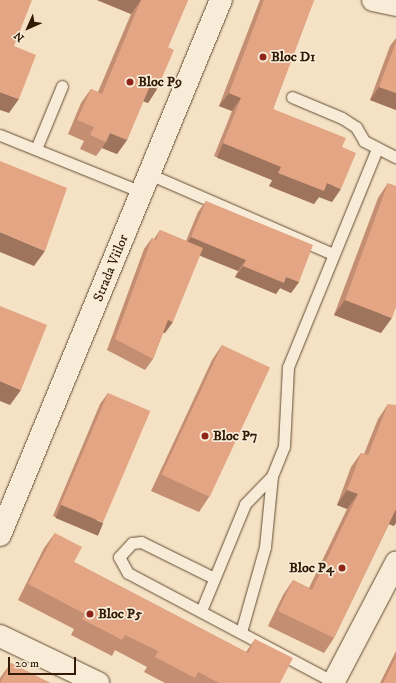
<!DOCTYPE html>
<style>
body{margin:0}
#map{position:relative;width:396px;height:683px;overflow:hidden;background:#f5e1c3;font-family:"IM FELL DW Pica",serif}
div>[style]{position:absolute}
.roads{filter:drop-shadow(0 0 1px #634c34) drop-shadow(0 0 1px #634c34)}
.lane>*{height:11px;margin:-5.5px;padding:0 5.5px;transform-origin:5.5px;border-radius:5.5px;background:#f8ecd8}
.street>*{height:22px;margin:-11px;padding:0 11px;transform-origin:11px;border-radius:11px;background:#f8ecd8}
.wall>*{inset:0;background:#c38e72}
.shaded-wall>*{inset:0;background:#9f745c;transform-origin:0 0}
.building>*{inset:0;background:#e3a584;transform-origin:0 0}
.dots>*{width:11px;height:11px;translate:-50% -50%;box-sizing:border-box;border:2px solid #f8ecd8;border-radius:50%}
span{translate:-50% -50%;white-space:nowrap;text-align:center;line-height:1.15;-webkit-text-stroke:3.5px #f8ecd8;paint-order:stroke}
.poi-label{font-size:14px;color:#321a04;font-weight:700}
.left{translate:0 -50%;text-align:left}
.right{translate:-100% -50%;text-align:right}
.street-label{font-size:14px;color:#321a04}
.north{position:absolute;left:8px;top:8px;width:40px;height:40px;-webkit-text-stroke:3px #f8ecd8;paint-order:stroke;rotate:225deg;font-size:11px;font-weight:700;line-height:16px;text-align:center;color:#321a04}
.north::after{content:'';display:block;margin:auto;width:14px;height:18px;background:#321a04;clip-path:polygon(50% 0,100% 100%,50% 72%,0 100%)}
.scale{position:absolute;left:8px;top:657px;width:68px;height:18px;box-sizing:border-box;border:2px solid #321a04;border-top:0;padding-left:5px;font-size:12px;line-height:14px;white-space:nowrap;color:#321a04;-webkit-text-stroke:3px #f8ecd8;paint-order:stroke}
</style>
<div id="map">
<div class="roads">
<div class="lane">
<div style="left:292px;top:97px;width:54px;rotate:22.8deg"></div>
<div style="left:342px;top:118px;width:17px;rotate:33deg"></div>
<div style="left:356px;top:127px;width:16px;rotate:60deg"></div>
<div style="left:364px;top:141px;width:36px;rotate:27deg"></div>
<div style="left:0;top:135px;width:153px;rotate:21.9deg"></div>
<div style="left:36px;top:149px;width:68px;rotate:-67.6deg"></div>
<div style="left:149px;top:174px;width:201px;rotate:23.5deg"></div>
<div style="left:214px;top:578px;width:81px;rotate:-153.7deg"></div>
<div style="left:141px;top:542px;width:9px;rotate:174deg"></div>
<div style="left:132px;top:543px;width:19px;rotate:133deg"></div>
<div style="left:119px;top:557px;width:18px;rotate:61deg"></div>
<div style="left:128px;top:573px;width:233px;rotate:27.9deg"></div>
<div style="left:201px;top:611px;width:116px;rotate:-67.6deg"></div>
<div style="left:245px;top:504px;width:39px;rotate:-46deg"></div>
<div style="left:241px;top:632px;width:88px;rotate:-74.2deg"></div>
<div style="left:265px;top:547px;width:71px;rotate:-84.4deg"></div>
<div style="left:272px;top:476px;width:32px;rotate:-68deg"></div>
<div style="left:284px;top:446px;width:79px;rotate:-87.1deg"></div>
<div style="left:288px;top:367px;width:235px;rotate:-67.8deg"></div>
</div>
<div class="street">
<div style="left:373px;top:0;width:24px;rotate:12deg"></div>
<div style="left:0;top:535px;width:579px;rotate:-67.56deg"></div>
<div style="left:0;top:636px;width:109px;rotate:25.6deg"></div>
<div style="left:333px;top:683px;width:136px;rotate:-62.3deg"></div>
</div>
</div>
<div class="wall">
<div style="clip-path:polygon(97px 0,188px 0,168px 47px,157px 89px,148px 103px,143px 101px,127px 140px,117px 154px,102px 148px,96px 156px,80px 149px,84px 141px,68px 134px,81px 103px,91px 89px,98px 92px,131px 14px)"></div>
<div style="clip-path:polygon(260px 0,314px 0,273px 109px,342px 147px,332px 202px,319px 197px,314px 204px,269px 186px,272px 180px,214px 156px,232px 111px,219px 106px)"></div>
<div style="clip-path:polygon(396px 38px,396px 110px,370px 100px,390px 46px)"></div>
<div style="clip-path:polygon(388px 183px,381px 333px,334px 315px,378px 198px)"></div>
<div style="clip-path:polygon(206px 201px,299px 282px,291px 293px,280px 288px,276px 294px,235px 277px,238px 271px,200px 255px,165px 333px,163px 333px,153px 359px,145px 370px,107px 350px,144px 249px,152px 238px,154px 239px,160px 230px,186px 241px,198px 212px)"></div>
<div style="clip-path:polygon(222px 345px,209px 497px,199px 512px,151px 491px,212px 360px)"></div>
<div style="clip-path:polygon(108px 393px,95px 534px,53px 516px,100px 404px)"></div>
<div style="clip-path:polygon(388px 404px,394px 526px,389px 524px,334px 638px,324px 653px,268px 626px,283px 595px,293px 580px,309px 588px,347px 509px,337px 505px,351px 467px,361px 453px,364px 454px,378px 419px)"></div>
<div style="clip-path:polygon(55px 533px,74px 562px,246px 652px,255px 639px,280px 683px,165px 683px,144px 672px,147px 667px,115px 650px,112px 656px,71px 635px,74px 629px,18px 600px,44px 548px)"></div>
<div style="clip-path:polygon(396px 651px,396px 683px,380px 683px)"></div>
<div style="clip-path:polygon(11px 663px,50px 683px,0 683px,0 678px)"></div>
</div>
<div class="shaded-wall">
<div style="clip-path:polygon(97px 0,141px 0,131px 14px)"></div>
<div style="clip-path:polygon(150px 86px,157px 89px,148px 103px,140px 100px)"></div>
<div style="clip-path:polygon(379px 87px,396px 93px,396px 110px,370px 100px)"></div>
<div style="clip-path:polygon(0 92px,19px 99px,9px 113px,0 110px)"></div>
<div style="clip-path:polygon(229px 93px,241px 98px,232px 111px,219px 106px)"></div>
<div style="clip-path:polygon(110px 133px,127px 140px,117px 154px,102px 148px,106px 142px)"></div>
<div style="left:223px;top:143px;width:63px;height:16px;rotate:22deg"></div>
<div style="clip-path:polygon(278px 173px,327px 183px,341px 189px,332px 202px,319px 197px,314px 204px,269px 186px)"></div>
<div style="clip-path:polygon(0 232px,45px 251px,34px 266px,0 252px)"></div>
<div style="clip-path:polygon(191px 237px,246px 260px,238px 271px,183px 249px)"></div>
<div style="clip-path:polygon(243px 266px,286px 277px,299px 282px,291px 293px,280px 288px,276px 294px,235px 277px)"></div>
<div style="clip-path:polygon(345px 300px,392px 318px,381px 333px,334px 315px)"></div>
<div style="clip-path:polygon(168px 320px,173px 322px,165px 333px,160px 331px)"></div>
<div style="clip-path:polygon(0 381px,21px 390px,10px 405px,0 401px)"></div>
<div style="clip-path:polygon(347px 490px,358px 494px,347px 509px,337px 505px)"></div>
<div style="left:61px;top:505px;width:46px;height:14px;rotate:23deg"></div>
<div style="clip-path:polygon(396px 509px,396px 523px,394px 526px,386px 523px)"></div>
</div>
<div class="building">
<div style="clip-path:polygon(0 0,32px 0,14px 46px,36px 55px,19px 99px,0 92px)"></div>
<div style="clip-path:polygon(141px 0,188px 0,168px 47px,174px 50px,157px 89px,150px 86px,127px 140px,110px 133px,106px 142px,90px 135px,94px 127px,77px 120px,91px 89px,102px 94px)"></div>
<div style="clip-path:polygon(264px 0,314px 0,273px 109px,346px 138px,342px 147px,356px 153px,341px 189px,327px 183px,324px 191px,278px 173px,281px 167px,223px 143px,241px 98px,229px 93px)"></div>
<div style="clip-path:polygon(396px 42px,396px 93px,379px 87px)"></div>
<div style="clip-path:polygon(0 161px,67px 188px,45px 251px,0 232px)"></div>
<div style="clip-path:polygon(388px 183px,396px 186px,396px 307px,392px 318px,345px 300px)"></div>
<div style="clip-path:polygon(206px 201px,313px 245px,299px 282px,286px 277px,284px 283px,243px 266px,246px 260px,191px 237px)"></div>
<div style="clip-path:polygon(160px 230px,203px 248px,173px 322px,168px 320px,153px 359px,115px 339px,152px 238px,156px 240px)"></div>
<div style="clip-path:polygon(0 306px,47px 325px,21px 390px,0 381px)"></div>
<div style="left:222px;top:345px;width:53px;height:143px;rotate:25deg"></div>
<div style="left:108px;top:393px;width:46px;height:121px;rotate:23deg"></div>
<div style="clip-path:polygon(388px 404px,396px 405px,396px 509px,334px 638px,278px 611px,293px 580px,312px 590px,358px 494px,347px 490px,361px 453px,368px 455px)"></div>
<div style="clip-path:polygon(55px 533px,82px 547px,74px 562px,248px 653px,255px 639px,293px 658px,280px 683px,219px 683px,198px 672px,195px 678px,155px 657px,158px 651px,125px 635px,122px 640px,82px 619px,85px 614px,28px 584px)"></div>
<div style="clip-path:polygon(396px 657px,396px 683px,383px 683px)"></div>
<div style="clip-path:polygon(11px 663px,50px 683px,0 683px)"></div>
</div>
<div class="dots">
<div style="left:263px;top:57px;background:#8f2418"></div>
<div style="left:130px;top:82px;background:#8f2418"></div>
<div style="left:205px;top:436px;background:#8f2418"></div>
<div style="left:342px;top:568px;background:#8f2418"></div>
<div style="left:90px;top:614px;background:#8f2418"></div>
</div>
<div class="poi-label">
<span class="left" style="left:271px;top:57px">Bloc D1</span>
<span class="left" style="left:138px;top:82px">Bloc P9</span>
<span class="left" style="left:213px;top:436px">Bloc P7</span>
<span class="right" style="left:334px;top:568px">Bloc P4</span>
<span class="left" style="left:98px;top:614px">Bloc P5</span>
</div>
<div class="street-label">
<span style="left:111px;top:268px;rotate:-68deg">Strada Viilor</span>
</div>
<div class="north">N</div>
<div class="scale">20 m</div>
</div>
